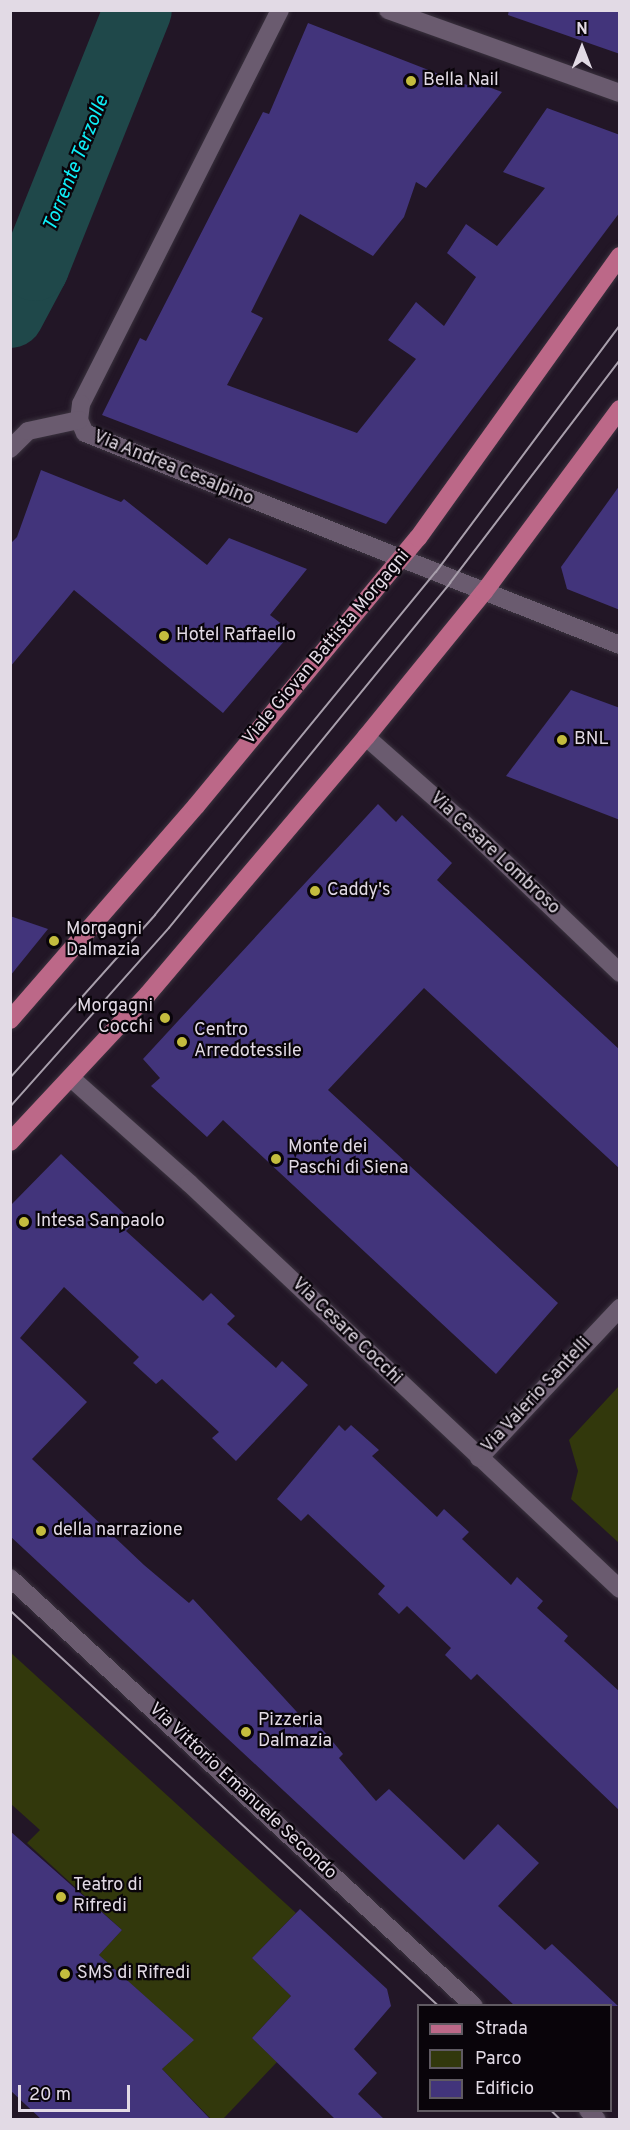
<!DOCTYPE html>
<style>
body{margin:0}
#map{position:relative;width:630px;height:2130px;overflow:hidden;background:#221626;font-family:Overpass,sans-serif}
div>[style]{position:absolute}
.green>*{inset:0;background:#32380c}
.river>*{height:68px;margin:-34px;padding:0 34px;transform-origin:34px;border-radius:34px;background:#1f484a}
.building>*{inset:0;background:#42347b}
.roads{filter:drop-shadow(0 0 2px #3a323e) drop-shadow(0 0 2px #3a323e)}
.minor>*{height:18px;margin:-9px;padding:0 9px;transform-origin:9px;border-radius:9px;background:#6a5b6f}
.major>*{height:18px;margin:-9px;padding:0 9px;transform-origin:9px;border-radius:9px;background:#bc6888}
.tram>*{height:1.5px;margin:-0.75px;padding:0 0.75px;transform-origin:0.75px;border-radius:0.75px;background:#a89fac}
.dots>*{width:16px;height:16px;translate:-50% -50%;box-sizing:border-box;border:3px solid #09040a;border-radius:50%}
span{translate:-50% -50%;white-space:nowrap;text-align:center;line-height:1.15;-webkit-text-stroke:4.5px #09040a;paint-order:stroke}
.poi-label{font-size:18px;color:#e2dae5}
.left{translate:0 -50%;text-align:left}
.right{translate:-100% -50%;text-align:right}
.street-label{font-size:18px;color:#e2dae5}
.water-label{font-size:20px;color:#0feef7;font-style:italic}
.frame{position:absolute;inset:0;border:12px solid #e2dae5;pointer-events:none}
.legend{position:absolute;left:417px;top:2004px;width:195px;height:108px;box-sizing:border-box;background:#09040a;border:2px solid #605a62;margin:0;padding:8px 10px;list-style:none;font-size:18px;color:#e2dae5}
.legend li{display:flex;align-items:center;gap:12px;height:30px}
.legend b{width:30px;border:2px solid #605a62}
.north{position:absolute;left:552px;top:18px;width:60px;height:60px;-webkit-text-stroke:4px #09040a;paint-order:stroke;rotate:0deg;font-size:16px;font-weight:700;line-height:24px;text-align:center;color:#e2dae5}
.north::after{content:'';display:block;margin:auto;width:21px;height:27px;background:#e2dae5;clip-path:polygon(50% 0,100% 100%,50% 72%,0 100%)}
.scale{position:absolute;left:18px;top:2085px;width:112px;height:27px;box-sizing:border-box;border:3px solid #e2dae5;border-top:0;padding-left:8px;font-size:18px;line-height:21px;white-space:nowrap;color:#e2dae5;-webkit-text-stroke:4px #09040a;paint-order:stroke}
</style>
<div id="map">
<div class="green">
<div style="clip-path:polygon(619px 1386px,619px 1543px,571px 1499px,578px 1471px,569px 1440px)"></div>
<div style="clip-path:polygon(10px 1652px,296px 1913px,252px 1958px,291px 1996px,252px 2038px,277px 2062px,223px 2119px,211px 2119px,162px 2069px,193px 2040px,99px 1955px,122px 1930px,27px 1843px,40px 1830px,11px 1804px)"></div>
</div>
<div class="river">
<div style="left:10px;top:314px;width:53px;rotate:-62deg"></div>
<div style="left:35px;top:267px;width:277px;rotate:-68.2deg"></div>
</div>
<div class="building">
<div style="clip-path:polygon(509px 10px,620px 10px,620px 54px,508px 15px)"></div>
<div style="clip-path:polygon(308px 23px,467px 85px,470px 80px,502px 92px,426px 188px,416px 182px,404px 217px,373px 256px,300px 214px,251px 312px,263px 318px,227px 385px,357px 433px,416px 359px,388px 340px,416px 302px,444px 326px,476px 277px,447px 253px,466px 224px,497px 246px,545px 188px,503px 172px,547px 108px,620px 135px,620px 212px,386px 524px,102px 415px,140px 338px,146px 341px,263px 112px,269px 114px)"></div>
<div style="clip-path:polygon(41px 470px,121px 502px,124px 499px,207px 565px,229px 538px,307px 569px,270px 615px,292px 632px,223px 713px,74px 590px,10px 667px,10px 544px,17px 537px)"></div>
<div style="clip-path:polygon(620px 485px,620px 610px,567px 589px,561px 567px)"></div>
<div style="clip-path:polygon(571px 690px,620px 708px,620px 820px,506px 776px)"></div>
<div style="clip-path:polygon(378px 804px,396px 822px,402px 815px,452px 863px,437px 880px,620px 1050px,620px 1169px,424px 988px,328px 1090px,558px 1303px,496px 1374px,223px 1120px,207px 1137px,151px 1086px,160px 1078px,143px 1059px)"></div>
<div style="clip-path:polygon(10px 916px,48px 929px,10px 976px)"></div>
<div style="clip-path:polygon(61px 1154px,134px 1223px,126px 1231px,203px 1301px,211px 1293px,235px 1316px,227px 1324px,276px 1368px,282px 1361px,308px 1385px,236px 1461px,212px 1438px,219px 1432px,162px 1379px,156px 1384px,133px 1363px,139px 1357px,64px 1287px,20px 1338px,87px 1402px,32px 1459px,144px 1565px,189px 1603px,193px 1599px,307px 1723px,313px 1718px,343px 1754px,339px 1758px,376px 1801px,389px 1789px,464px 1860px,498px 1824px,539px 1863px,498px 1906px,545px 1950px,552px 1944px,618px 2006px,515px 2006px,10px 1536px,10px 1206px)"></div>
<div style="clip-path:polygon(339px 1425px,345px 1431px,351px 1425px,379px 1450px,372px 1456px,437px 1517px,444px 1509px,469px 1532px,462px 1539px,511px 1585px,517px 1577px,543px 1601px,537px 1608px,568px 1636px,564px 1641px,620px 1692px,620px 1811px,477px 1674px,471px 1680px,445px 1655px,451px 1648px,407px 1606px,399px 1614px,378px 1594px,385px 1586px,308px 1514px,301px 1521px,277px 1499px)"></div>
<div style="clip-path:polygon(10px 1831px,122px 1930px,99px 1955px,194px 2040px,162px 2069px,211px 2120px,42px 2120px,10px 2090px)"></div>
<div style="clip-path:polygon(300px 1909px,387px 1989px,391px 2006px,354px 2049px,377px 2073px,358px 2094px,385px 2120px,336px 2120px,252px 2038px,291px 1996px,252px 1958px)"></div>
</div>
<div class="roads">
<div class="minor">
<div style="left:280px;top:10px;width:441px;rotate:116.8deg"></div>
<div style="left:81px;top:404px;width:16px;rotate:97deg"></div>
<div style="left:79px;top:420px;width:14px;rotate:65deg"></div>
<div style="left:85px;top:433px;width:575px;rotate:21.62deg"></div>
<div style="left:388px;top:10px;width:246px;rotate:19.7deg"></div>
<div style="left:10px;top:449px;width:25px;rotate:-45deg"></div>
<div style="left:28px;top:431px;width:52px;rotate:-12.2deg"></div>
<div style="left:366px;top:737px;width:124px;rotate:41.4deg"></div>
<div style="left:459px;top:819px;width:223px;rotate:43.7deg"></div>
<div style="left:71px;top:1078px;width:158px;rotate:41.7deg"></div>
<div style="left:189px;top:1183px;width:592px;rotate:43.29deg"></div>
<div style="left:479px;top:1458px;width:206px;rotate:-46.8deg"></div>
<div style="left:10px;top:1578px;width:631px;rotate:42.69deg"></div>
<div style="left:588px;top:2110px;width:13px;rotate:48deg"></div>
</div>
<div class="major">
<div style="left:10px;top:1020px;width:284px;rotate:-49deg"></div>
<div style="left:196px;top:806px;width:348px;rotate:-50.4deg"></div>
<div style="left:418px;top:538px;width:347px;rotate:-54.4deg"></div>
<div style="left:10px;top:1142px;width:202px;rotate:-47deg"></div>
<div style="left:148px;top:994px;width:337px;rotate:-49.7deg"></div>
<div style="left:366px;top:737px;width:187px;rotate:-50.9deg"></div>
<div style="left:484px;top:592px;width:228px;rotate:-53.4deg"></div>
</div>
</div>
<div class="tram">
<div style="left:10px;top:1078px;width:218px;rotate:-48.3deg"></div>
<div style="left:155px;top:915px;width:443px;rotate:-50.7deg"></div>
<div style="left:436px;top:572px;width:308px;rotate:-53.3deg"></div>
<div style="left:10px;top:1107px;width:239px;rotate:-48.4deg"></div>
<div style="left:169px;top:928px;width:445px;rotate:-50.8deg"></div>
<div style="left:450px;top:583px;width:280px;rotate:-52.7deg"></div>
<div style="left:10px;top:1610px;width:584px;rotate:42.71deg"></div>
<div style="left:551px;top:2110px;width:14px;rotate:45deg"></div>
</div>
<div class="dots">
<div style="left:411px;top:81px;background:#c4bc3e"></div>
<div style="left:164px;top:636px;background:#c4bc3e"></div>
<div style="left:562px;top:740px;background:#c4bc3e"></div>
<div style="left:315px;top:891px;background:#c4bc3e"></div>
<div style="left:54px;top:941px;background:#c4bc3e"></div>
<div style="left:165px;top:1018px;background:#c4bc3e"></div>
<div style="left:182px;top:1042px;background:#c4bc3e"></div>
<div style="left:276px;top:1159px;background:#c4bc3e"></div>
<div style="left:24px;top:1222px;background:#c4bc3e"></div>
<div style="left:41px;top:1531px;background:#c4bc3e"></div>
<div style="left:246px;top:1732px;background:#c4bc3e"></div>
<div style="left:61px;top:1897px;background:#c4bc3e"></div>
<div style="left:65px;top:1974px;background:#c4bc3e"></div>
</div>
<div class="poi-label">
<span class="left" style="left:423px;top:81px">Bella Nail</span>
<span class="left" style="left:176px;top:636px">Hotel Raffaello</span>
<span class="left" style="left:574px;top:740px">BNL</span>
<span class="left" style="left:327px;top:891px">Caddy's</span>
<span class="left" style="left:66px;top:941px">Morgagni<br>Dalmazia</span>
<span class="right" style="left:153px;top:1018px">Morgagni<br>Cocchi</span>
<span class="left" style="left:194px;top:1042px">Centro<br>Arredotessile</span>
<span class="left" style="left:288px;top:1159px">Monte dei<br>Paschi di Siena</span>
<span class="left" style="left:36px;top:1222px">Intesa Sanpaolo</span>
<span class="left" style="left:53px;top:1531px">della narrazione</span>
<span class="left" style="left:258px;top:1732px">Pizzeria<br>Dalmazia</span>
<span class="left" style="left:73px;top:1897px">Teatro di<br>Rifredi</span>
<span class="left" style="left:77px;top:1974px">SMS di Rifredi</span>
</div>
<div class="street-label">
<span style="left:173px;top:469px;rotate:22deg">Via Andrea Cesalpino</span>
<span style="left:327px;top:648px;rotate:-50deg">Viale Giovan Battista Morgagni</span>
<span style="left:494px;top:854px;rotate:43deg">Via Cesare Lombroso</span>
<span style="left:346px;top:1332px;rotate:44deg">Via Cesare Cocchi</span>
<span style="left:537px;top:1396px;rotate:-47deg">Via Valerio Santelli</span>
<span style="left:242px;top:1792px;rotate:43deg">Via Vittorio Emanuele Secondo</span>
</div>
<div class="water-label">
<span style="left:77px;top:164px;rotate:-68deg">Torrente Terzolle</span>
</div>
<div class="frame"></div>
<ul class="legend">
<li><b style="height:8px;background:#bc6888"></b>Strada</li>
<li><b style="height:16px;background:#32380c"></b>Parco</li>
<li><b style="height:16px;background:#42347b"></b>Edificio</li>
</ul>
<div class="north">N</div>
<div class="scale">20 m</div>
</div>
